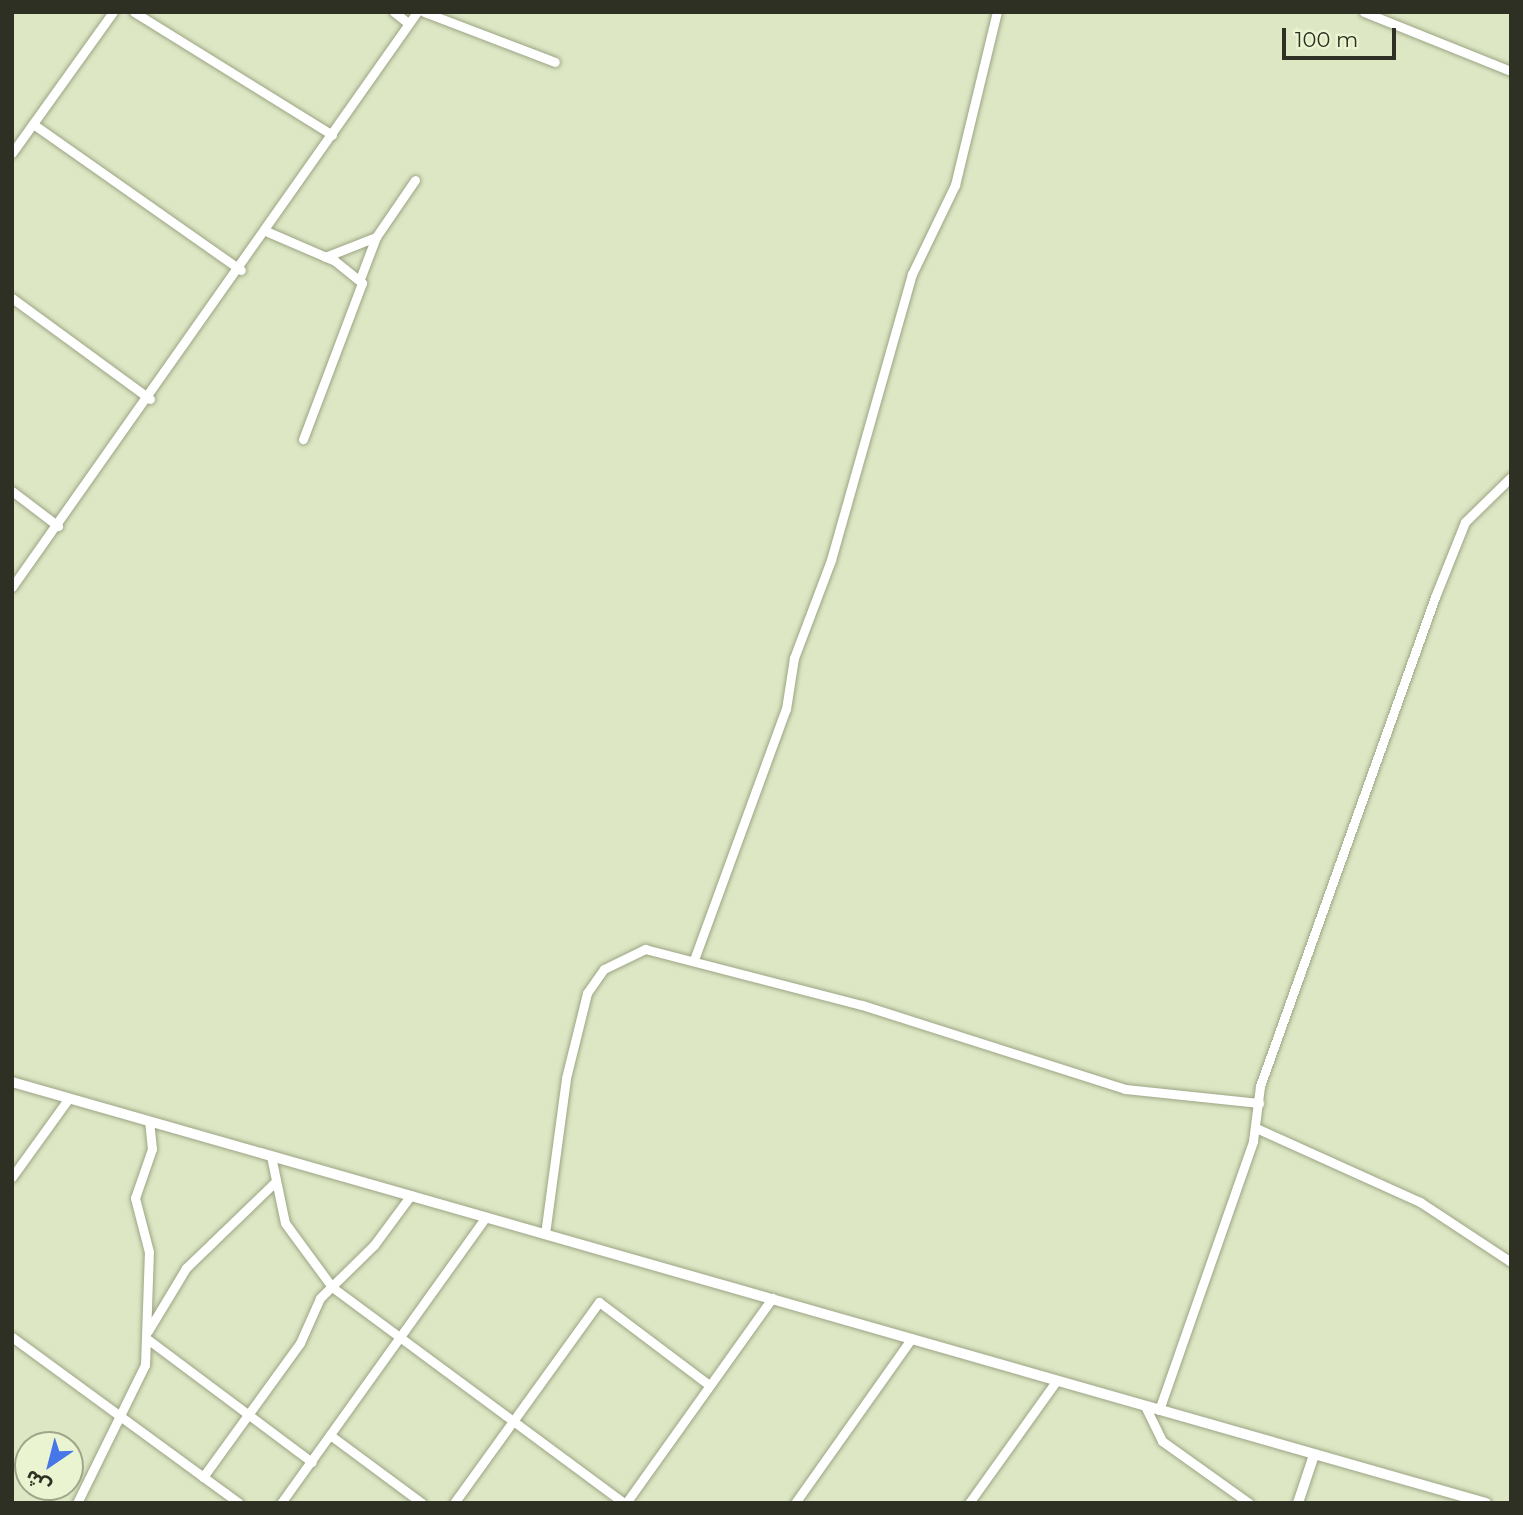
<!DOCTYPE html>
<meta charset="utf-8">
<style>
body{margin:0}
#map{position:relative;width:1523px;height:1515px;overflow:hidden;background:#dde7c4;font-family:Montserrat,"Noto Sans Arabic",sans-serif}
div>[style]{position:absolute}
.roads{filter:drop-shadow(0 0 2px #9ca584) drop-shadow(0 0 2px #9ca584)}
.minor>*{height:9px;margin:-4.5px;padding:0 4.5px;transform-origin:4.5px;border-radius:4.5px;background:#fff}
.tertiary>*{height:10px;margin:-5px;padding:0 5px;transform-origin:5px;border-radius:5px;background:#fff}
span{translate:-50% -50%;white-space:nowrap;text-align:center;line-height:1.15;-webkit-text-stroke:7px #ebf4d1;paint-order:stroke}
.frame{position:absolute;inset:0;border:14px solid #2d3023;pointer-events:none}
.north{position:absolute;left:14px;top:1431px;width:70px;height:70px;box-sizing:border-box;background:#ebf4d1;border:2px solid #9fa68b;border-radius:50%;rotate:215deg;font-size:19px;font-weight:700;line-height:28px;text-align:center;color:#2d3023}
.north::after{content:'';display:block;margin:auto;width:24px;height:32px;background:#4776e8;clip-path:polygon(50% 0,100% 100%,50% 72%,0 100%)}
.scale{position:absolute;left:1282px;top:28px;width:114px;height:32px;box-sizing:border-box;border:4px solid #2d3023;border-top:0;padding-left:9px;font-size:21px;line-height:24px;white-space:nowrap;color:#2d3023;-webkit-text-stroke:5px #ebf4d1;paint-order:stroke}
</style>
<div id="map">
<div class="roads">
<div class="minor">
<div style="left:134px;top:12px;width:233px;rotate:31.8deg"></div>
<div style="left:394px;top:12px;width:18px;rotate:38deg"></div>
<div style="left:424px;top:12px;width:140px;rotate:20.9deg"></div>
<div style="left:1364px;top:12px;width:158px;rotate:21.9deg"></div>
<div style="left:33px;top:124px;width:254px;rotate:35.1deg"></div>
<div style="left:12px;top:153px;width:173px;rotate:-54.4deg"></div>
<div style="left:268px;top:232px;width:73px;rotate:23.4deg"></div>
<div style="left:335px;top:261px;width:35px;rotate:39deg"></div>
<div style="left:362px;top:283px;width:167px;rotate:110.7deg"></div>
<div style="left:325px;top:257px;width:55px;rotate:-21.4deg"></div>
<div style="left:376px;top:237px;width:69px;rotate:-55.6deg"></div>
<div style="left:360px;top:279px;width:45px;rotate:-69.1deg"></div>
<div style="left:12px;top:298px;width:171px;rotate:36.2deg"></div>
<div style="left:12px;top:491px;width:58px;rotate:37.3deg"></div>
<div style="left:12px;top:587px;width:703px;rotate:-54.84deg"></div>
<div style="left:695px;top:957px;width:264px;rotate:-69.9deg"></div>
<div style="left:786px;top:709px;width:52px;rotate:-81.1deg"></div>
<div style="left:794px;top:658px;width:105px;rotate:-69.3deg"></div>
<div style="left:831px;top:560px;width:297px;rotate:-74.2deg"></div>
<div style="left:912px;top:274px;width:99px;rotate:-64.2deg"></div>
<div style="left:955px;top:185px;width:178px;rotate:-76.4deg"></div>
<div style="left:1256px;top:1128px;width:180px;rotate:24.3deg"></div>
<div style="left:1420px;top:1202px;width:109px;rotate:33.4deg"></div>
<div style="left:271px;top:1156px;width:68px;rotate:78.2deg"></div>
<div style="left:285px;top:1223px;width:79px;rotate:53.7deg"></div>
<div style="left:332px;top:1287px;width:363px;rotate:36.5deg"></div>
<div style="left:12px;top:1177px;width:97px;rotate:-54.2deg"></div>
<div style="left:545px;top:1234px;width:157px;rotate:-82.3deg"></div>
<div style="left:566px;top:1078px;width:88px;rotate:-76.1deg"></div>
<div style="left:587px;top:993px;width:29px;rotate:-55deg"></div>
<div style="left:604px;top:969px;width:46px;rotate:-26deg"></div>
<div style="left:645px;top:949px;width:224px;rotate:14.5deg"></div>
<div style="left:862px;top:1005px;width:276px;rotate:17.7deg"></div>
<div style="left:1125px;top:1089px;width:135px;rotate:6deg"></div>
<div style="left:148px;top:1331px;width:74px;rotate:-58.9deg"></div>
<div style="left:186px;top:1268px;width:124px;rotate:-44deg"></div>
<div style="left:12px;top:1337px;width:281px;rotate:36.2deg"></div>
<div style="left:146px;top:1338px;width:207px;rotate:36.8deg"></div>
<div style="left:1145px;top:1406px;width:39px;rotate:64deg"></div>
<div style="left:1162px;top:1441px;width:107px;rotate:35.5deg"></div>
<div style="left:1159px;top:1410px;width:285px;rotate:-70.7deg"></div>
<div style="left:1253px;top:1141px;width:55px;rotate:-82.7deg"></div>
<div style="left:1260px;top:1086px;width:519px;rotate:-70.31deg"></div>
<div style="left:1435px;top:597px;width:81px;rotate:-68.2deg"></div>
<div style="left:1465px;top:522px;width:64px;rotate:-44.4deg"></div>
<div style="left:330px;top:1435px;width:114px;rotate:36.5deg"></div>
<div style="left:203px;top:1477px;width:165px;rotate:-54.1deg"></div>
<div style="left:300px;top:1343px;width:49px;rotate:-66deg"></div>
<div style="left:320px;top:1298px;width:76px;rotate:-44.5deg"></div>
<div style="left:374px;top:1245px;width:62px;rotate:-53.5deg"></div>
<div style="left:77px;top:1503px;width:154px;rotate:-63.8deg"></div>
<div style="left:145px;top:1365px;width:113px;rotate:-88deg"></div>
<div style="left:149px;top:1252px;width:56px;rotate:-104.5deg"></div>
<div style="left:135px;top:1198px;width:52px;rotate:-70.9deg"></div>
<div style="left:152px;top:1149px;width:28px;rotate:-96deg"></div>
<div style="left:281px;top:1503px;width:352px;rotate:-54.4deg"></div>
<div style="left:454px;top:1503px;width:248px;rotate:-54.2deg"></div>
<div style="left:599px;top:1302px;width:136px;rotate:37deg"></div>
<div style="left:626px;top:1503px;width:252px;rotate:-54.5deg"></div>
<div style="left:795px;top:1503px;width:202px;rotate:-54.7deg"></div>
<div style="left:969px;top:1503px;width:151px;rotate:-54.4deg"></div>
</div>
<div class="tertiary">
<div style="left:12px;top:1082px;width:1533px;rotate:15.94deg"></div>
<div style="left:1298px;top:1503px;width:51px;rotate:-71.6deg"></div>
</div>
</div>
<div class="frame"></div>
<div class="north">ش</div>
<div class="scale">100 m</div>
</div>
